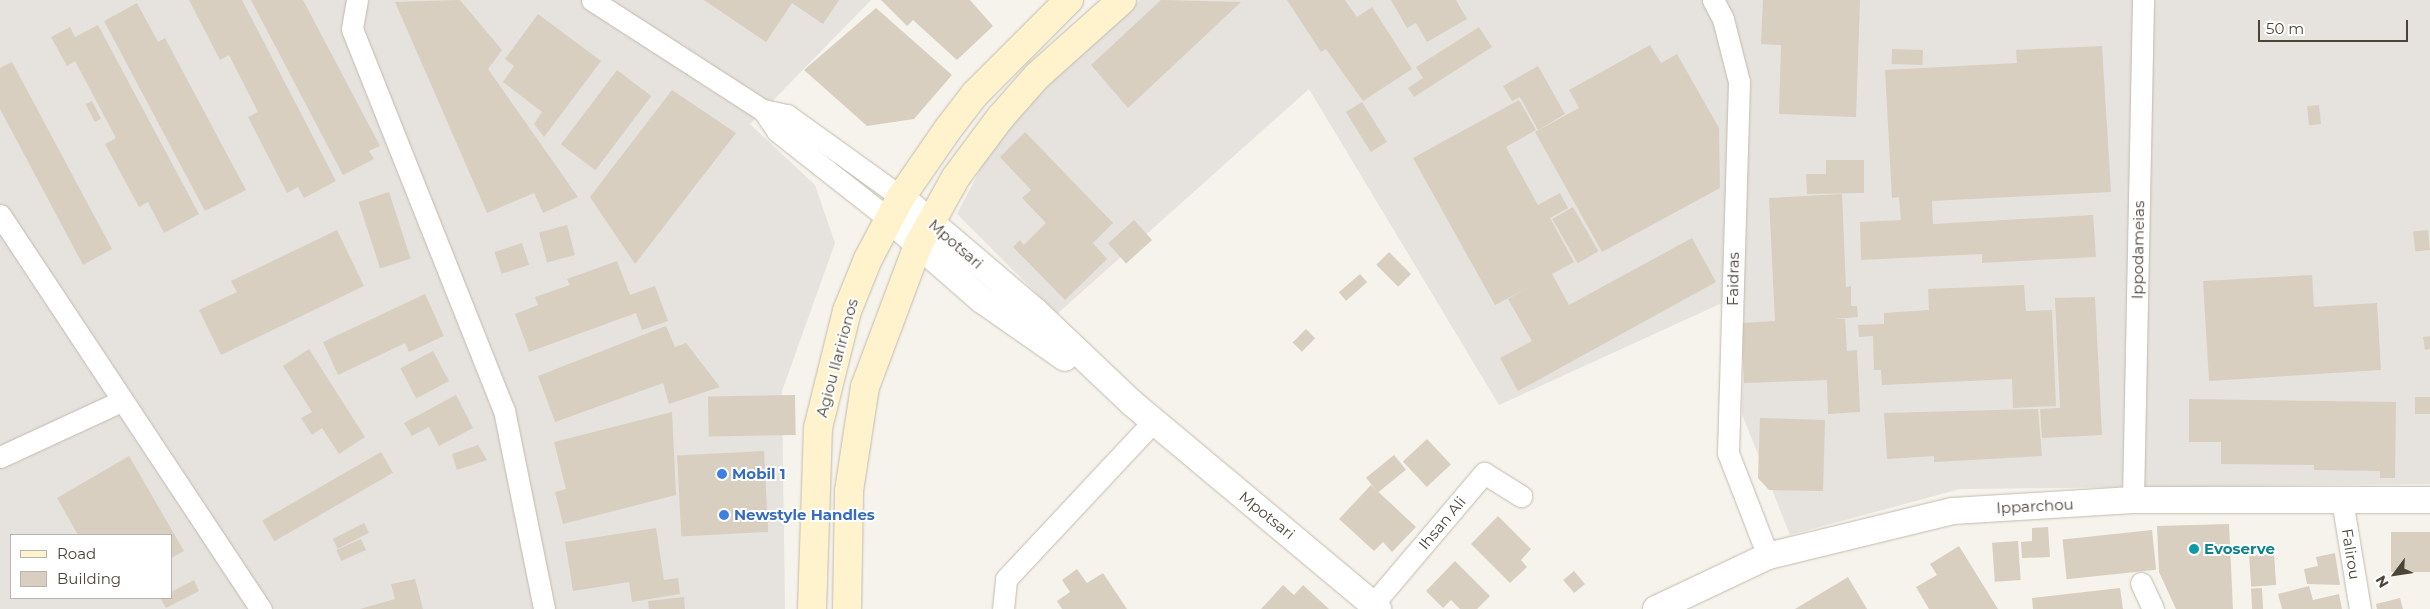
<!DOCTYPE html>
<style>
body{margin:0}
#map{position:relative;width:2430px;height:609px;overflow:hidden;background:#f6f3ec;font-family:Montserrat,sans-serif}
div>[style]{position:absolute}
.industrial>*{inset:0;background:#e6e2dd}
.building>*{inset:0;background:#d8cfc1;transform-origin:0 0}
.roads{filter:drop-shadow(0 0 1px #c2bbae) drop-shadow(0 0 1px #c2bbae)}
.minor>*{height:21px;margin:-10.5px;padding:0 10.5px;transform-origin:10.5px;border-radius:10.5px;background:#fff}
.tertiary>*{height:26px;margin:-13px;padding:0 13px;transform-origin:13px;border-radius:13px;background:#fff}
.secondary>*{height:28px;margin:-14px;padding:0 14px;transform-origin:14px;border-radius:14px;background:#fff3cd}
.dots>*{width:14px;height:14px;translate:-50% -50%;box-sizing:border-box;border:2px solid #fff;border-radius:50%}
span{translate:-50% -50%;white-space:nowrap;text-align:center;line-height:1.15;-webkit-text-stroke:4px #fff;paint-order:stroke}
.street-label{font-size:15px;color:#4b4439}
.shop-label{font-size:15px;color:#366cbe;font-weight:700}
.left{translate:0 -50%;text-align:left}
.culture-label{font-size:15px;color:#0d838f;font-weight:700}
.legend{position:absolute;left:10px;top:534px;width:162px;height:65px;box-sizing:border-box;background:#fff;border:1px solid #b7b4b0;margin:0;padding:6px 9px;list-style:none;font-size:15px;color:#4b4439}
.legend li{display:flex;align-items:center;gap:10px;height:25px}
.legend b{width:25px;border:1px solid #b7b4b0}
.north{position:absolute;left:2370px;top:549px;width:50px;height:50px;-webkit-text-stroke:4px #fff;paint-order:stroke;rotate:239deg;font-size:14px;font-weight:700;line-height:20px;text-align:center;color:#4b4439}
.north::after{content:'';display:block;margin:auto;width:18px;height:22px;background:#4b4439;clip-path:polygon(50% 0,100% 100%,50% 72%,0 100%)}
.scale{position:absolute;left:2258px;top:20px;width:150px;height:22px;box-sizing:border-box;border:2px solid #4b4439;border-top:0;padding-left:6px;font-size:15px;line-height:18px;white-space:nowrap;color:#4b4439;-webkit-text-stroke:4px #fff;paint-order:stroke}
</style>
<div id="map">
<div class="industrial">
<div style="clip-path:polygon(evenodd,0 0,871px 0,750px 124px,815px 185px,835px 243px,782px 391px,785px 609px,0 609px,0 0,11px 535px,171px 535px,171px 598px,11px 598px,11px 535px)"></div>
<div style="clip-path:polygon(1140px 0,2430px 0,2430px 484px,1960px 489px,1790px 535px,1742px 414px,1744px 293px,1499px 405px,1309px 89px,1057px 314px,957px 214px,1003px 126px)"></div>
</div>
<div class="building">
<div style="clip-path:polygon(189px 0,242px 0,336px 181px,304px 198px,298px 187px,287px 193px,248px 117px,258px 112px,229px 55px,220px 60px)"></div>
<div style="clip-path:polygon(251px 0,303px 0,380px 146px,369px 151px,374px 159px,343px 175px)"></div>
<div style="clip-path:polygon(460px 0,502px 50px,488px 69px,578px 197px,543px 213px,534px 193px,487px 213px,395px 2px)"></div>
<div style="clip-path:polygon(704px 0,839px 0,823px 24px,792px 3px,766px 42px)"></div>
<div style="clip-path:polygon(881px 0,970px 0,993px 26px,957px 60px,913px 20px,907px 26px)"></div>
<div style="clip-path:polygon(1161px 0,1241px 2px,1128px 108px,1091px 65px)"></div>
<div style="clip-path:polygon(1287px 0,1345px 0,1357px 17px,1372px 7px,1412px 69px,1363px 101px,1326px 49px,1321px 52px)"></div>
<div style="clip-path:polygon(1391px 0,1456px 0,1467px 19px,1427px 42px,1416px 23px,1407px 28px)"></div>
<div style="clip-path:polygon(1763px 0,1860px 0,1856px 117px,1779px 114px,1781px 45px,1761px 44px)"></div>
<div style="clip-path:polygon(137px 3px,158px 42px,165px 38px,246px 190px,205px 211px,104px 21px)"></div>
<div style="clip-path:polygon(876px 8px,952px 75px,914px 119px,867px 126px,804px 70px)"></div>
<div style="clip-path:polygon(538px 14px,601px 61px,544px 137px,534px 124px,542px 112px,503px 82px,514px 66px,505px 59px)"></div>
<div style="clip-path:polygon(98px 25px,199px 214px,164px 233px,148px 202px,139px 207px,105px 144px,116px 138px,75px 61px,67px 66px,51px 37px,70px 27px,75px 37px)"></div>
<div style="clip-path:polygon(1479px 27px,1492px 47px,1414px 97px,1408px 88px,1423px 78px,1416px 67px)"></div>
<div style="clip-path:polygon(1650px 45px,1661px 63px,1677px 54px,1719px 128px,1720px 188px,1602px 252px,1535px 132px,1579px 108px,1569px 90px)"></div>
<div style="clip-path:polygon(2102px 46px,2111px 192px,1932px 201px,1933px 224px,2093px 215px,2096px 257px,1982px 263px,1982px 254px,1861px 260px,1860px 222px,1901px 220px,1899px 197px,1892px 198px,1885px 70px,2017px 63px,2016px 50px)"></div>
<div style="left:1892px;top:49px;width:31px;height:15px;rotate:2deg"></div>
<div style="clip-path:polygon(12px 62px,112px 249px,83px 265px,0 109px,0 68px)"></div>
<div style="clip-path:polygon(1538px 66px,1565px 114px,1538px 130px,1520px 97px,1512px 101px,1503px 86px)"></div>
<div style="left:617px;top:70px;width:43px;height:93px;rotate:37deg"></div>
<div style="clip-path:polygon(672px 90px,736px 133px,635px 264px,590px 197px)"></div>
<div style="clip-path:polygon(1519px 100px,1536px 130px,1506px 147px,1538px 205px,1560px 193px,1568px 208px,1550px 218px,1574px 262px,1552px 274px,1569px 305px,1692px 238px,1716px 282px,1518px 391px,1500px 358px,1532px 341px,1508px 299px,1531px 286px,1495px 305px,1413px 158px)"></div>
<div style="left:92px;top:101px;width:20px;height:7px;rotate:63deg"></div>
<div style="left:1362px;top:102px;width:47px;height:19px;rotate:58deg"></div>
<div style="left:2319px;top:105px;width:19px;height:12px;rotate:84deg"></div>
<div style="clip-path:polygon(1025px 132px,1113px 223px,1093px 243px,1107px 259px,1065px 300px,1013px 247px,1020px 240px,1024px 245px,1046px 223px,1022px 198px,1031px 190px,1000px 157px)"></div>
<div style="clip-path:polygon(1826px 160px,1864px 160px,1864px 193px,1807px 194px,1806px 174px,1826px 174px)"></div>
<div style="left:389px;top:192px;width:70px;height:32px;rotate:72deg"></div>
<div style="clip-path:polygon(1842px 194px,1846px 287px,1851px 286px,1851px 306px,1857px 306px,1858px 317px,1834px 319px,1845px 319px,1847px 351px,1857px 350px,1860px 412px,1828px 414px,1827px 380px,1744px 383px,1741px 323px,1775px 321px,1769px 198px)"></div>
<div style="left:1573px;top:207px;width:51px;height:24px;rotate:60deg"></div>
<div style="left:1134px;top:220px;width:27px;height:35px;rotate:48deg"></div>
<div style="left:567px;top:225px;width:31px;height:29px;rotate:75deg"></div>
<div style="clip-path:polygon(337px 230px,364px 286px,221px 355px,199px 310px,237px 292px,231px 281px)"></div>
<div style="left:2428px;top:230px;width:20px;height:15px;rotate:84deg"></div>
<div style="left:522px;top:243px;width:23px;height:29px;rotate:72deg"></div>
<div style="left:1389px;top:252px;width:31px;height:18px;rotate:45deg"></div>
<div style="clip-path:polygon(617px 261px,630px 295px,655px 286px,668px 321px,642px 330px,636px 313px,529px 352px,515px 314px,538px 305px,535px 297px,570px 285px,567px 279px)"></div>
<div style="left:1360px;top:274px;width:11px;height:28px;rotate:49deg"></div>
<div style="clip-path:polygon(2312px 275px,2314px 307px,2377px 303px,2381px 370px,2209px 381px,2203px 281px)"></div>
<div style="clip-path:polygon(2024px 285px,2026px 311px,2052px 310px,2056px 406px,2013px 408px,2012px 379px,1882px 385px,1881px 370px,1874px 370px,1873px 336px,1859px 337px,1858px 325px,1884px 324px,1884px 313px,1929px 310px,1928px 289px)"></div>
<div style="clip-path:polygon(425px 294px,444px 336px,409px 352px,405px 343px,338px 375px,323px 342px)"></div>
<div style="clip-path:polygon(2095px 297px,2102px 435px,2042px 438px,2040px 409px,2060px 408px,2055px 298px)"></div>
<div style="clip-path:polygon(666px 326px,675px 347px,686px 343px,720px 387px,669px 404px,663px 383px,555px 422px,538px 376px)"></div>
<div style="left:1306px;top:329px;width:13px;height:19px;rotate:45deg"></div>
<div style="clip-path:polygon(2430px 336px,2430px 349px,2425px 350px,2423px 337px)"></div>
<div style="clip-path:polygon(309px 349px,365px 437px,339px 454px,322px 428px,312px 435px,301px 418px,312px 412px,283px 366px)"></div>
<div style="left:433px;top:351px;width:34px;height:37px;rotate:62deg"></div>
<div style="clip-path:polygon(456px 395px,473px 428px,439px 446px,429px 427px,412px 436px,404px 423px)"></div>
<div style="left:795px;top:395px;width:40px;height:87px;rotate:89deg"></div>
<div style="left:2430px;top:397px;width:17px;height:15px;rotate:90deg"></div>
<div style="clip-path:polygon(2189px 399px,2396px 402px,2395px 478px,2380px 478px,2380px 471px,2314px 470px,2314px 465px,2221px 464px,2221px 442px,2189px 442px)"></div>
<div style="clip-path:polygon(2038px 409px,2042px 456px,1934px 462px,1934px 456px,1887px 459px,1884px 413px)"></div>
<div style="clip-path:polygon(672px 412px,676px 495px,563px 524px,555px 492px,566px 489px,554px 442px)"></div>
<div style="clip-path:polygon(1760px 418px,1825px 420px,1823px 491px,1769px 490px,1758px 478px)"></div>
<div style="left:1427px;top:439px;width:35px;height:33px;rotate:47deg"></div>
<div style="clip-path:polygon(478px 445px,487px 460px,457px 470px,452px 454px)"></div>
<div style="left:764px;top:451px;width:81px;height:87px;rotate:87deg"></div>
<div style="left:381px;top:452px;width:24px;height:137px;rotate:60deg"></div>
<div style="left:1394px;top:455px;width:19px;height:36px;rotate:51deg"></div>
<div style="clip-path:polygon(129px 456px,184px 551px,171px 558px,171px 535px,78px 535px,57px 498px)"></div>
<div style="clip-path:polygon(1371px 485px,1416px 527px,1392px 552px,1383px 542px,1374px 551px,1339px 519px)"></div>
<div style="clip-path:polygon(1498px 516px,1531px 549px,1521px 560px,1527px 567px,1510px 583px,1471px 544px)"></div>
<div style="left:364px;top:523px;width:11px;height:35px;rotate:63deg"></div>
<div style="clip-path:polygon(2229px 524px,2233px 609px,2176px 609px,2159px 572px,2157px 526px)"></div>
<div style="clip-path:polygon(2048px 527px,2050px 557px,2022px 558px,2021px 542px,2032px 541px,2032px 528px)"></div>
<div style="clip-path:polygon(656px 528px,664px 580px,678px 578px,680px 594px,632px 602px,629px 582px,573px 591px,565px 542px)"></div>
<div style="left:2152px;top:530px;width:40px;height:90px;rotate:84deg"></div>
<div style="left:2430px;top:532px;width:40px;height:39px;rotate:90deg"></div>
<div style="left:361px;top:539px;width:12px;height:27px;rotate:66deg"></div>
<div style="left:2018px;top:541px;width:39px;height:26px;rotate:86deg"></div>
<div style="clip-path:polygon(1959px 546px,1998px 609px,1929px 609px,1916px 587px,1937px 575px,1930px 564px)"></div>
<div style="clip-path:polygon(2335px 553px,2340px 585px,2307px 584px,2304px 569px,2318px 566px,2316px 557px)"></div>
<div style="left:2274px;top:554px;width:31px;height:25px;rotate:86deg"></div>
<div style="clip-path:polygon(1455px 561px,1490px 596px,1477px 609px,1460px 609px,1451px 600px,1443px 608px,1426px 591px)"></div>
<div style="clip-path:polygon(1077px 569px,1087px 583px,1103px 573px,1127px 609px,1062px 609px,1057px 601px,1070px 592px,1062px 580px)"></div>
<div style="left:1574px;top:571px;width:17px;height:14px;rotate:50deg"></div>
<div style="clip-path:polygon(1848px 577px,1867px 609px,1795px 609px)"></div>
<div style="clip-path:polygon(415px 579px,423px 609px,360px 609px,395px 599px,391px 584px)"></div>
<div style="clip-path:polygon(194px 580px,199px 591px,166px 608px,160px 598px,171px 598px,171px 592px)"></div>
<div style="clip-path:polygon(1283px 585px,1294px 595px,1303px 585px,1329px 609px,1261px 609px)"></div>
<div style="clip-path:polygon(2309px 586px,2313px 600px,2339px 594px,2342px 609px,2282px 609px,2278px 594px)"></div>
<div style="clip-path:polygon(2120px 588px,2123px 609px,2033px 609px,2032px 598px)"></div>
<div style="left:2262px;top:588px;width:21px;height:11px;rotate:87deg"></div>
<div style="clip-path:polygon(684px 597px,685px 609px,649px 609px,648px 601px)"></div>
<div style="clip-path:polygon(2400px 598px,2403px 609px,2377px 609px,2376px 604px)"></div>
</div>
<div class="roads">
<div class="minor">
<div style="left:357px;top:0;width:29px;rotate:100deg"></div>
<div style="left:352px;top:29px;width:410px;rotate:68.3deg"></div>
<div style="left:504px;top:410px;width:203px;rotate:78.6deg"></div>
<div style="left:592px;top:0;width:203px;rotate:32.8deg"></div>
<div style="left:763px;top:110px;width:25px;rotate:12deg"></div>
<div style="left:787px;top:115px;width:140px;rotate:35.7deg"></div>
<div style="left:1713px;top:0;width:21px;rotate:62deg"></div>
<div style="left:1723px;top:19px;width:65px;rotate:75.7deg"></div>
<div style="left:1739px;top:82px;width:371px;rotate:91.7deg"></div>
<div style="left:1728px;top:453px;width:110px;rotate:68.8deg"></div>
<div style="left:763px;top:110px;width:25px;rotate:56deg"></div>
<div style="left:777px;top:131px;width:142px;rotate:38.2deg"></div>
<div style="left:0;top:215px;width:473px;rotate:56.5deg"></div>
<div style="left:0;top:457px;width:133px;rotate:-24.8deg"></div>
<div style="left:2133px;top:500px;width:500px;rotate:-88.85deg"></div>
<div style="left:2342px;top:500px;width:110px;rotate:80.6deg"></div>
<div style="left:2141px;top:583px;width:29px;rotate:65deg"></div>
<div style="left:1373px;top:604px;width:172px;rotate:-49.7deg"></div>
<div style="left:1484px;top:473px;width:44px;rotate:31.9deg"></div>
<div style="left:1003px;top:609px;width:30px;rotate:-84deg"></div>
<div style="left:1006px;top:579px;width:215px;rotate:-46.9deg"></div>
</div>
<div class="tertiary">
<div style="left:901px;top:197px;width:177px;rotate:40.4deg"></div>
<div style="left:1036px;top:312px;width:132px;rotate:43.5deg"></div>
<div style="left:1132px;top:403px;width:321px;rotate:39.9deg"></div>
<div style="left:889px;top:219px;width:123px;rotate:41.1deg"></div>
<div style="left:982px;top:300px;width:101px;rotate:34.9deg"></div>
<div style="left:1656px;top:609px;width:124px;rotate:-25.3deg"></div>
<div style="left:1768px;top:556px;width:190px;rotate:-13.7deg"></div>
<div style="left:1953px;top:511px;width:180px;rotate:-3.5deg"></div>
<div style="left:2133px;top:500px;width:297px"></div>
</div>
<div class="secondary">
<div style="left:812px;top:609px;width:181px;rotate:-88.1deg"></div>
<div style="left:818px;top:428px;width:121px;rotate:-76.1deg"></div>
<div style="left:847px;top:311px;width:56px;rotate:-68deg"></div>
<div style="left:868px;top:259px;width:70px;rotate:-62deg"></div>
<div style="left:901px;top:197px;width:83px;rotate:-55.3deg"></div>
<div style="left:948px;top:129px;width:44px;rotate:-52.4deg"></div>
<div style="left:975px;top:94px;width:133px;rotate:-45deg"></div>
<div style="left:847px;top:609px;width:118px;rotate:-89deg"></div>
<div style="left:849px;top:491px;width:105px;rotate:-81.3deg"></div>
<div style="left:865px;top:387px;width:152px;rotate:-69.5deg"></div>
<div style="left:918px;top:245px;width:78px;rotate:-60.8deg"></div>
<div style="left:956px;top:177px;width:74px;rotate:-53.3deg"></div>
<div style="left:1000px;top:118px;width:56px;rotate:-48.6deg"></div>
<div style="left:1037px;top:76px;width:114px;rotate:-41.8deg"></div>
</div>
</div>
<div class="dots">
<div style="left:722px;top:474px;background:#3f7fe0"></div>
<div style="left:724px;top:515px;background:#3f7fe0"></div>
<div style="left:2194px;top:549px;background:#0f9aa8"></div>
</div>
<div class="street-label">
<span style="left:956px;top:244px;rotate:41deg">Mpotsari</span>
<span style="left:2138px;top:250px;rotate:-89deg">Ippodameias</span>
<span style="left:1733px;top:279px;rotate:-89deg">Faidras</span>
<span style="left:837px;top:358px;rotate:-75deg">Agiou Ilaririonos</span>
<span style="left:2035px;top:506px;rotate:-3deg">Ipparchou</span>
<span style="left:1267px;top:515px;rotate:39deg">Mpotsari</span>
<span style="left:1442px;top:523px;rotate:-50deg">Ihsan Ali</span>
<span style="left:2351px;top:554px;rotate:81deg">Falirou</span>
</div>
<div class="shop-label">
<span class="left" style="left:732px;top:474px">Mobil 1</span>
<span class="left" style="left:734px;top:515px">Newstyle Handles</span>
</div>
<div class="culture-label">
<span class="left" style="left:2204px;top:549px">Evoserve</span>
</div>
<ul class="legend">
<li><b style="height:6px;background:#fff3cd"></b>Road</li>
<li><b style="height:14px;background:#d8cfc1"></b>Building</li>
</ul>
<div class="north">N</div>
<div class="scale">50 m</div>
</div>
